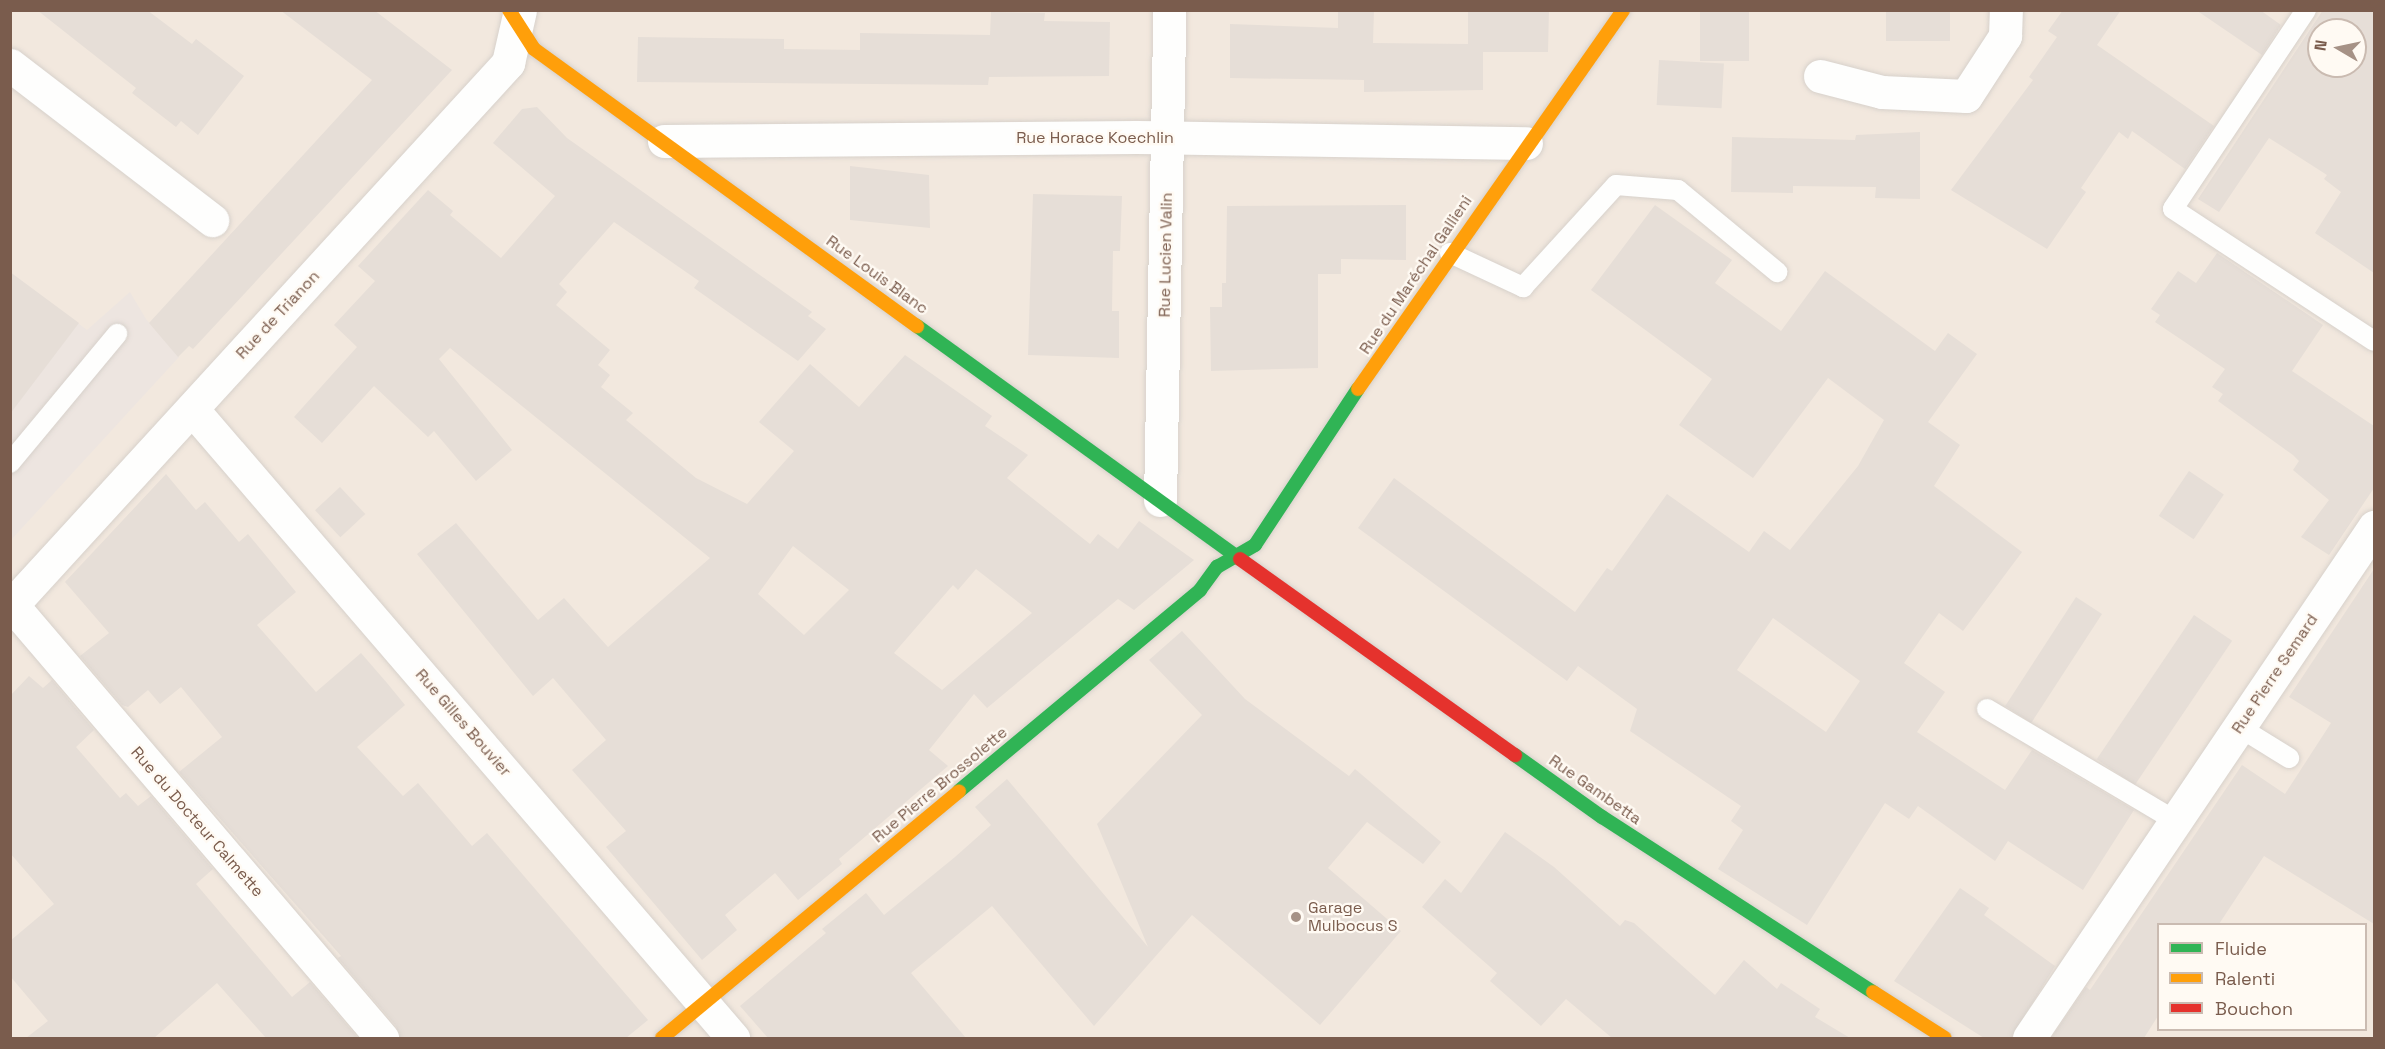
<!DOCTYPE html>
<meta charset="utf-8">
<style>
body{margin:0}
#map{position:relative;width:2385px;height:1049px;overflow:hidden;background:#f9f5f0;font-family:"Space Grotesk",sans-serif}
div>[style]{position:absolute}
.residential>*{inset:0;background:#f2e8de}
.industrial>*{inset:0;background:#ede5e0}
.building>*{inset:0;background:#e6ded7;transform-origin:0 0}
.roads{filter:drop-shadow(0 0 2px #d7d1cb) drop-shadow(0 0 2px #d7d1cb)}
.lane>*{height:20px;margin:-10px;padding:0 10px;transform-origin:10px;border-radius:10px;background:#fefefd}
.street>*{height:33px;margin:-16.5px;padding:0 16.5px;transform-origin:16.5px;border-radius:16.5px;background:#fefefd}
.fast>*{height:14px;margin:-7px;padding:0 7px;transform-origin:7px;border-radius:7px;background:#30b455}
.slow>*{height:14px;margin:-7px;padding:0 7px;transform-origin:7px;border-radius:7px;background:#ff9f0a}
.jam>*{height:14px;margin:-7px;padding:0 7px;transform-origin:7px;border-radius:7px;background:#e5322d}
.dots>*{width:16px;height:16px;translate:-50% -50%;box-sizing:border-box;border:3px solid #fffaf3;border-radius:50%}
span{translate:-50% -50%;white-space:nowrap;text-align:center;line-height:1.15;-webkit-text-stroke:4.5px #fffaf3;paint-order:stroke}
.street-label{font-size:16px;color:#7a5c4d}
.poi-label{font-size:16px;color:#7a5c4d}
.left{translate:0 -50%;text-align:left}
.frame{position:absolute;inset:0;border:12px solid #7a5c4d;pointer-events:none}
.legend{position:absolute;left:2157px;top:923px;width:210px;height:108px;box-sizing:border-box;background:#fffaf3;border:2px solid #cabbb1;margin:0;padding:8px 10px;list-style:none;font-size:18px;color:#7a5c4d}
.legend li{display:flex;align-items:center;gap:12px;height:30px}
.legend b{width:30px;border:2px solid #cabbb1}
.north{position:absolute;left:2307px;top:18px;width:60px;height:60px;box-sizing:border-box;background:#fffaf3;border:2px solid #cabbb1;border-radius:50%;rotate:279deg;font-size:16px;font-weight:700;line-height:24px;text-align:center;color:#7a5c4d}
.north::after{content:'';display:block;margin:auto;width:21px;height:27px;background:#a69286;clip-path:polygon(50% 0,100% 100%,50% 72%,0 100%)}
</style>
<div id="map">
<div class="residential">
<div style="clip-path:polygon(evenodd,11px 11px,2374px 11px,2374px 1038px,11px 1038px,11px 11px,2319px 30px,2355px 30px,2355px 66px,2319px 66px,2319px 30px,11px 11px,2158px 924px,2366px 924px,2366px 1030px,2158px 1030px,2158px 924px)"></div>
</div>
<div class="industrial">
<div style="clip-path:polygon(10px 272px,87px 330px,130px 292px,146px 319px,179px 357px,11px 540px)"></div>
</div>
<div class="building">
<div style="clip-path:polygon(37px 10px,147px 10px,192px 44px,196px 39px,244px 76px,198px 135px,181px 121px,176px 127px,132px 93px,136px 88px)"></div>
<div style="clip-path:polygon(280px 10px,374px 10px,452px 70px,193px 349px,189px 346px,178px 357px,149px 323px,372px 80px)"></div>
<div style="clip-path:polygon(1338px 10px,1374px 10px,1373px 43px,1468px 44px,1468px 10px,1549px 10px,1548px 52px,1483px 52px,1483px 90px,1364px 92px,1364px 80px,1230px 78px,1230px 24px,1338px 28px)"></div>
<div style="left:1700px;top:10px;width:49px;height:51px"></div>
<div style="left:1886px;top:10px;width:64px;height:31px"></div>
<div style="clip-path:polygon(2063px 10px,2121px 10px,2097px 45px,2214px 126px,2185px 169px,2132px 131px,2128px 139px,2119px 132px,2081px 188px,2086px 192px,2047px 249px,1951px 190px,2033px 80px,2029px 77px,2057px 37px,2048px 31px)"></div>
<div style="clip-path:polygon(2196px 10px,2260px 10px,2281px 25px,2262px 55px)"></div>
<div style="clip-path:polygon(evenodd,2323px 10px,2374px 10px,2374px 273px,2315px 233px,2341px 192px,2324px 179px,2327px 175px,2269px 138px,2219px 212px,2198px 199px,2323px 10px,2319px 30px,2355px 30px,2355px 66px,2319px 66px,2319px 30px)"></div>
<div style="clip-path:polygon(991px 12px,1045px 13px,1044px 21px,1110px 22px,1109px 76px,989px 77px,988px 85px,637px 82px,638px 37px,784px 39px,784px 49px,860px 50px,860px 33px,990px 35px)"></div>
<div style="left:1659px;top:60px;width:65px;height:45px;rotate:3deg"></div>
<div style="clip-path:polygon(evenodd,537px 107px,567px 138px,812px 312px,808px 316px,826px 329px,798px 361px,694px 288px,699px 281px,614px 222px,559px 284px,567px 292px,556px 305px,610px 350px,598px 365px,610px 375px,601px 387px,633px 413px,626px 420px,696px 478px,747px 504px,794px 451px,759px 422px,810px 364px,859px 407px,905px 355px,992px 416px,985px 426px,1028px 455px,1007px 478px,1090px 544px,1098px 534px,1118px 549px,1139px 521px,1194px 560px,1134px 610px,1118px 599px,987px 708px,974px 694px,929px 750px,948px 766px,839px 859px,842px 864px,798px 900px,775px 873px,725px 915px,737px 930px,702px 960px,606px 847px,626px 831px,572px 770px,606px 740px,553px 678px,533px 696px,417px 554px,456px 523px,538px 620px,564px 598px,608px 647px,710px 558px,450px 348px,439px 359px,512px 450px,476px 481px,434px 431px,428px 437px,374px 386px,322px 443px,294px 417px,357px 347px,334px 325px,375px 281px,358px 266px,428px 190px,453px 211px,450px 215px,501px 258px,555px 196px,493px 143px,522px 109px,537px 107px,793px 546px,849px 590px,804px 635px,758px 594px,793px 546px,537px 107px,976px 569px,1032px 613px,942px 690px,894px 653px,953px 585px,958px 590px,976px 569px)"></div>
<div style="clip-path:polygon(1920px 132px,1920px 199px,1875px 198px,1876px 187px,1793px 186px,1793px 193px,1731px 192px,1732px 137px,1855px 140px,1856px 135px)"></div>
<div style="clip-path:polygon(850px 166px,929px 175px,930px 228px,850px 220px)"></div>
<div style="clip-path:polygon(1033px 194px,1122px 196px,1120px 251px,1113px 251px,1112px 311px,1119px 311px,1119px 358px,1028px 355px)"></div>
<div style="clip-path:polygon(1406px 205px,1406px 260px,1341px 259px,1341px 274px,1318px 274px,1318px 368px,1211px 371px,1210px 307px,1222px 307px,1222px 283px,1226px 283px,1227px 206px)"></div>
<div style="clip-path:polygon(evenodd,1655px 205px,1732px 260px,1715px 283px,1781px 331px,1825px 271px,1935px 351px,1948px 333px,1977px 354px,1928px 422px,1960px 445px,1934px 486px,2022px 552px,1963px 631px,1939px 613px,1904px 663px,1945px 692px,1917px 732px,2005px 790px,2032px 750px,2134px 810px,2083px 890px,2008px 841px,1995px 861px,1918px 806px,1909px 819px,1885px 803px,1807px 925px,1718px 869px,1743px 830px,1731px 821px,1741px 806px,1630px 731px,1637px 709px,1578px 666px,1567px 681px,1358px 528px,1394px 478px,1575px 612px,1607px 568px,1612px 571px,1667px 494px,1749px 552px,1764px 531px,1790px 550px,1858px 466px,1884px 420px,1828px 378px,1753px 478px,1679px 425px,1712px 379px,1591px 290px,1655px 205px,1773px 618px,1860px 681px,1826px 732px,1737px 670px,1773px 618px)"></div>
<div style="clip-path:polygon(2217px 253px,2323px 325px,2292px 371px,2374px 426px,2374px 488px,2329px 555px,2301px 537px,2329px 500px,2293px 470px,2299px 461px,2293px 455px,2218px 401px,2223px 394px,2212px 387px,2225px 369px,2155px 322px,2160px 315px,2151px 309px,2178px 271px,2196px 283px)"></div>
<div style="clip-path:polygon(10px 272px,79px 323px,10px 414px)"></div>
<div style="left:2189px;top:471px;width:42px;height:54px;rotate:34deg"></div>
<div style="clip-path:polygon(166px 474px,196px 510px,205px 502px,239px 542px,248px 534px,296px 592px,257px 625px,316px 692px,361px 653px,387px 683px,405px 705px,357px 747px,403px 796px,418px 783px,472px 846px,487px 833px,648px 1020px,626px 1038px,400px 1038px,396px 1026px,338px 958px,341px 956px,179px 772px,222px 737px,181px 687px,160px 704px,148px 690px,128px 707px,122px 705px,80px 656px,109px 633px,65px 582px)"></div>
<div style="left:340px;top:487px;width:37px;height:34px;rotate:47deg"></div>
<div style="clip-path:polygon(2374px 569px,2374px 924px,2264px 856px,2219px 924px,2158px 924px,2158px 1016px,2144px 1038px,2051px 1038px,2086px 987px,2090px 990px,2242px 765px,2285px 794px,2331px 723px,2289px 697px)"></div>
<div style="left:2076px;top:597px;width:31px;height:130px;rotate:33deg"></div>
<div style="left:2194px;top:615px;width:46px;height:174px;rotate:34deg"></div>
<div style="clip-path:polygon(1182px 631px,1245px 699px,1349px 776px,1355px 769px,1441px 842px,1423px 864px,1367px 822px,1328px 868px,1401px 931px,1320px 1025px,1192px 915px,1094px 1026px,992px 906px,911px 973px,966px 1038px,768px 1038px,740px 1006px,826px 933px,822px 929px,866px 893px,884px 915px,955px 857px,991px 825px,975px 807px,1007px 779px,1148px 947px,1097px 824px,1202px 715px,1149px 660px)"></div>
<div style="clip-path:polygon(29px 676px,43px 688px,52px 680px,94px 730px,76px 747px,120px 798px,126px 793px,138px 806px,151px 796px,213px 869px,196px 884px,292px 997px,310px 982px,358px 1038px,266px 1038px,217px 983px,154px 1038px,26px 1038px,48px 1021px,10px 976px,10px 941px,54px 904px,10px 853px,10px 696px)"></div>
<div style="clip-path:polygon(1505px 832px,1554px 867px,1620px 926px,1625px 920px,1634px 923px,1715px 995px,1744px 960px,1777px 989px,1781px 983px,1820px 1009px,1815px 1017px,1850px 1038px,1612px 1038px,1566px 999px,1541px 1026px,1490px 981px,1497px 973px,1422px 907px,1445px 879px,1461px 893px)"></div>
<div style="clip-path:polygon(1960px 888px,1989px 908px,1984px 915px,2055px 966px,2011px 1038px,1984px 1038px,1894px 981px)"></div>
</div>
<div class="roads">
<div class="lane">
<div style="left:2306px;top:10px;width:239px;rotate:123.8deg"></div>
<div style="left:2173px;top:209px;width:240px;rotate:33.3deg"></div>
<div style="left:1450px;top:253px;width:81px;rotate:25deg"></div>
<div style="left:1523px;top:287px;width:138px;rotate:-47.6deg"></div>
<div style="left:1616px;top:185px;width:62px;rotate:4.6deg"></div>
<div style="left:1678px;top:190px;width:129px;rotate:39.6deg"></div>
<div style="left:10px;top:463px;width:168px;rotate:-50.3deg"></div>
<div style="left:1987px;top:709px;width:220px;rotate:30.7deg"></div>
<div style="left:2239px;top:727px;width:59px;rotate:31.8deg"></div>
</div>
<div class="street">
<div style="left:10px;top:65px;width:255px;rotate:37.5deg"></div>
<div style="left:1820px;top:76px;width:64px;rotate:14.5deg"></div>
<div style="left:1882px;top:92px;width:84px;rotate:2.7deg"></div>
<div style="left:1966px;top:96px;width:72px;rotate:-57deg"></div>
<div style="left:2005px;top:36px;width:26px;rotate:-88deg"></div>
<div style="left:664px;top:141px;width:472px;rotate:-0.5deg"></div>
<div style="left:1136px;top:137px;width:390px;rotate:0.9deg"></div>
<div style="left:192px;top:409px;width:830px;rotate:49.3deg"></div>
<div style="left:1160px;top:500px;width:490px;rotate:-88.9deg"></div>
<div style="left:12px;top:605px;width:570px;rotate:49.49deg"></div>
<div style="left:10px;top:607px;width:738px;rotate:-47.53deg"></div>
<div style="left:508px;top:63px;width:54px;rotate:-77.2deg"></div>
<div style="left:2029px;top:1038px;width:617px;rotate:-55.97deg"></div>
</div>
<div class="fast">
<div style="left:917px;top:326px;width:398px;rotate:35.8deg"></div>
<div style="left:1515px;top:755px;width:107px;rotate:35.5deg"></div>
<div style="left:1602px;top:817px;width:323px;rotate:32.9deg"></div>
<div style="left:959px;top:791px;width:314px;rotate:-39.8deg"></div>
<div style="left:1200px;top:590px;width:29px;rotate:-54deg"></div>
<div style="left:1217px;top:567px;width:44px;rotate:-30.1deg"></div>
<div style="left:1255px;top:545px;width:187px;rotate:-56.6deg"></div>
</div>
<div class="slow">
<div style="left:509px;top:10px;width:46px;rotate:57.3deg"></div>
<div style="left:534px;top:49px;width:473px;rotate:35.9deg"></div>
<div style="left:1358px;top:389px;width:462px;rotate:-55deg"></div>
<div style="left:1873px;top:992px;width:85px;rotate:32.6deg"></div>
<div style="left:662px;top:1038px;width:386px;rotate:-39.7deg"></div>
</div>
<div class="jam">
<div style="left:1240px;top:559px;width:338px;rotate:35.5deg"></div>
</div>
</div>
<div class="dots">
<div style="left:1296px;top:917px;background:#a69286"></div>
</div>
<div class="street-label">
<span style="left:1095px;top:138px">Rue Horace Koechlin</span>
<span style="left:1166px;top:255px;rotate:-89deg">Rue Lucien Valin</span>
<span style="left:877px;top:275px;rotate:36deg">Rue Louis Blanc</span>
<span style="left:1416px;top:275px;rotate:-56deg">Rue du Maréchal Gallieni</span>
<span style="left:278px;top:315px;rotate:-47deg">Rue de Trianon</span>
<span style="left:2275px;top:674px;rotate:-56deg">Rue Pierre Semard</span>
<span style="left:463px;top:723px;rotate:49deg">Rue Gilles Bouvier</span>
<span style="left:940px;top:785px;rotate:-40deg">Rue Pierre Brossolette</span>
<span style="left:1595px;top:790px;rotate:35deg">Rue Gambetta</span>
<span style="left:197px;top:822px;rotate:49deg">Rue du Docteur Calmette</span>
</div>
<div class="poi-label">
<span class="left" style="left:1308px;top:917px">Garage<br>Mulbocus S</span>
</div>
<div class="frame"></div>
<ul class="legend">
<li><b style="height:8px;background:#30b455"></b>Fluide</li>
<li><b style="height:8px;background:#ff9f0a"></b>Ralenti</li>
<li><b style="height:8px;background:#e5322d"></b>Bouchon</li>
</ul>
<div class="north">N</div>
</div>
